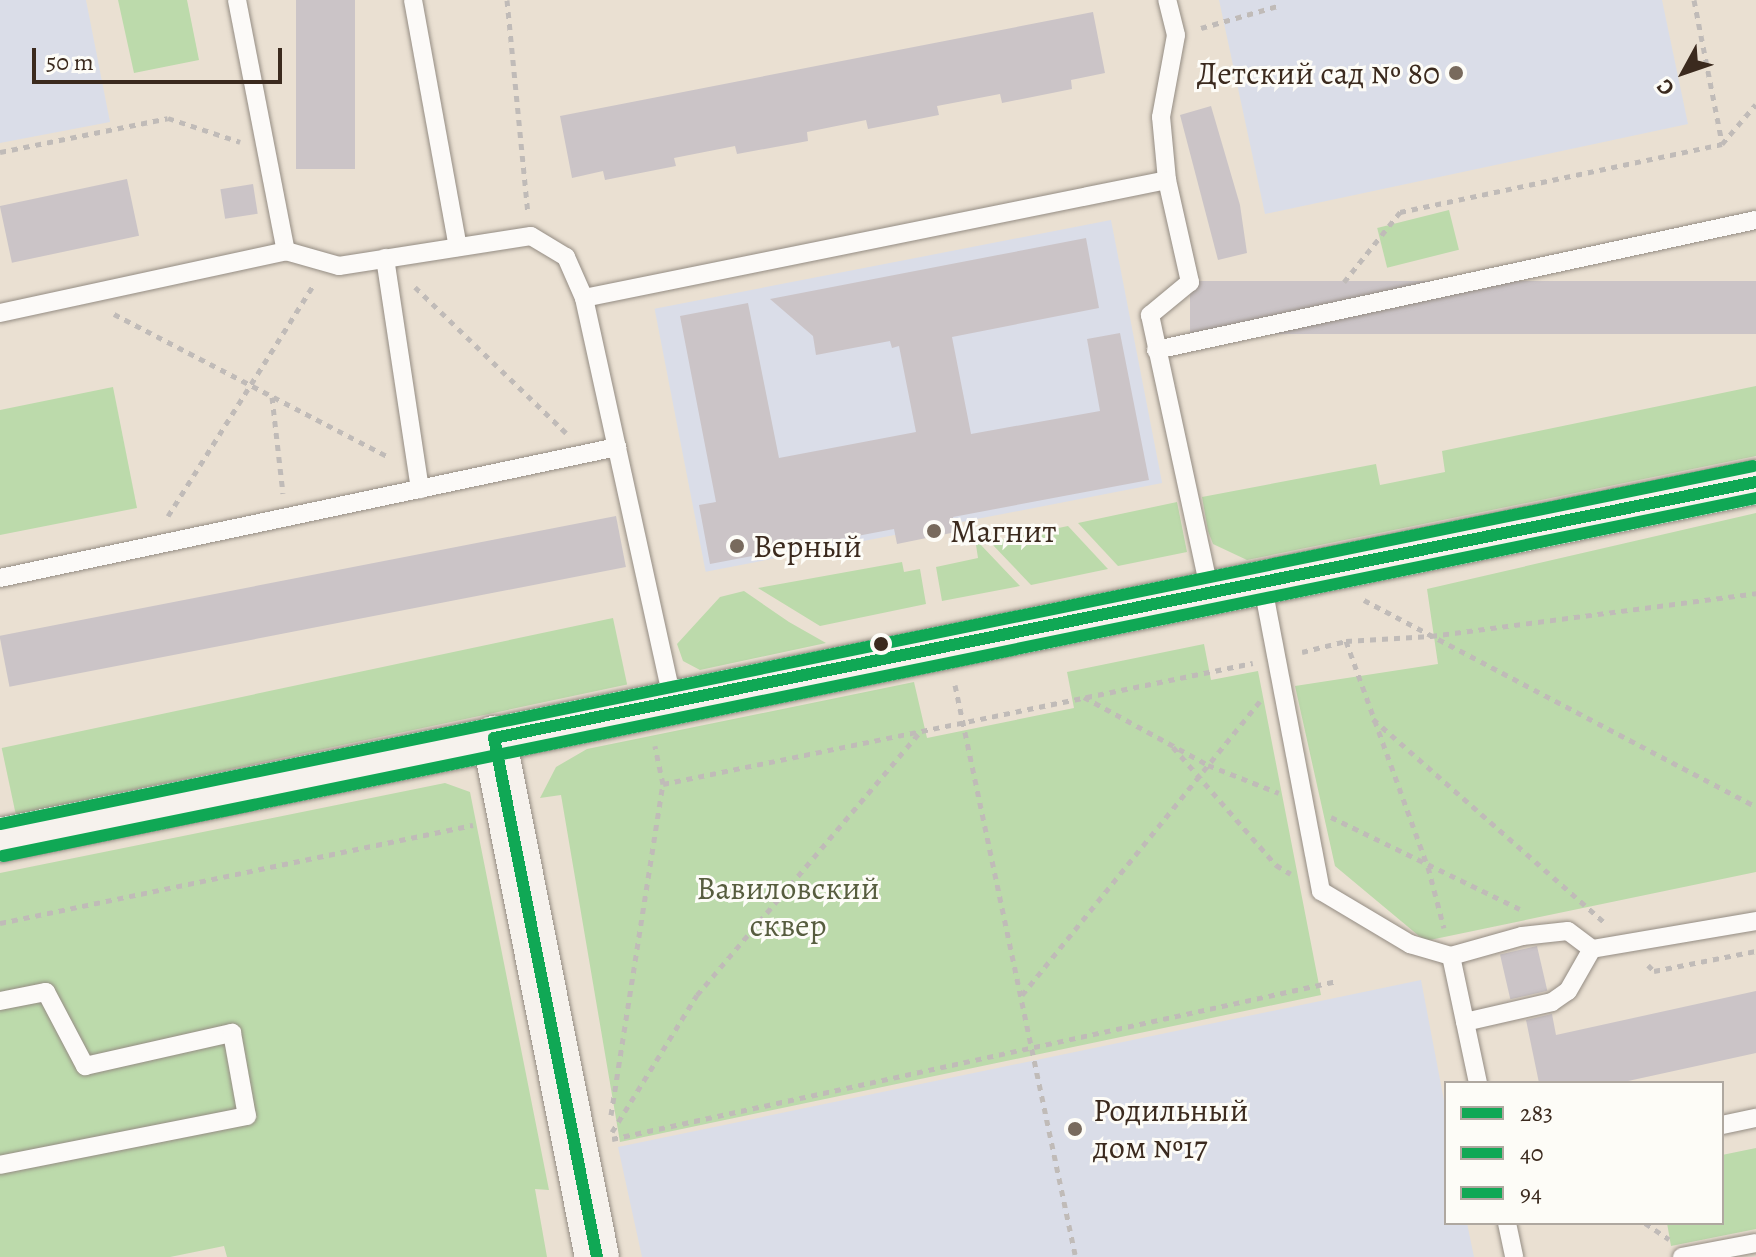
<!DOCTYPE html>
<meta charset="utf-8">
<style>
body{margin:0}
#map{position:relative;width:1756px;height:1257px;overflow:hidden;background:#eae0d2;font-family:Alegreya,serif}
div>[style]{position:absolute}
.built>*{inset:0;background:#dadde8;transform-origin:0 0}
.green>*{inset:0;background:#bcdaab;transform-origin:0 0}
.building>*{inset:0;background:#cbc4c7;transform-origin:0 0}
.path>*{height:5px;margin-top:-2.5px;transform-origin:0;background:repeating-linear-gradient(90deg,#c0bbb8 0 6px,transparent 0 12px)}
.roads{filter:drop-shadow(0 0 2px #948c83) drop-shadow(0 0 2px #948c83)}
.lane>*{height:18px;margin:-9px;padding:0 9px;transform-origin:9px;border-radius:9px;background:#fcfaf8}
.secondary>*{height:44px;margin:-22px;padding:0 22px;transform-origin:22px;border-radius:22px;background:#f6f2ed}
.bus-1>*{height:12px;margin:-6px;padding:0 6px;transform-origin:6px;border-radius:6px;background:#10a855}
.bus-2>*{height:12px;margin:-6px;padding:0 6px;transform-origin:6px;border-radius:6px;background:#10a855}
.bus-3>*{height:12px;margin:-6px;padding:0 6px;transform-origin:6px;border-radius:6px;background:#10a855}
.dots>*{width:22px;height:22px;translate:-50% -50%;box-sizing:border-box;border:4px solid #fdfcf7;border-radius:50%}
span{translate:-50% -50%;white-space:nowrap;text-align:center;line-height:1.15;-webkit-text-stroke:6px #fdfcf7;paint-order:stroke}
.poi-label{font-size:32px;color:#3b2a1e}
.right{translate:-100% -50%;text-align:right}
.left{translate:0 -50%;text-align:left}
.park-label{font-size:32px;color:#575d3f}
.legend{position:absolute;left:1444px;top:1081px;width:280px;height:144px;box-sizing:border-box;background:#fdfcf7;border:2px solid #afa8a0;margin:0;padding:10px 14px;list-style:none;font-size:24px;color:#3b2a1e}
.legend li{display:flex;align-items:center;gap:16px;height:40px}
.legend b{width:40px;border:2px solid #afa8a0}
.north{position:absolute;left:1644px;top:32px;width:80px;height:80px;-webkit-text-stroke:6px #fdfcf7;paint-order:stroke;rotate:230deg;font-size:22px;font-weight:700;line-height:32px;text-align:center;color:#3b2a1e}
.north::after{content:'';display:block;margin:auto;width:28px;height:36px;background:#3b2a1e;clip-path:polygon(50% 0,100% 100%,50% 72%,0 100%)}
.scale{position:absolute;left:32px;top:48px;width:250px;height:36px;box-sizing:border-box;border:4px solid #3b2a1e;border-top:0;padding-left:10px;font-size:24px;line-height:28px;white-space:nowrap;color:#3b2a1e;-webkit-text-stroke:6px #fdfcf7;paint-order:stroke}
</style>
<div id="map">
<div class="built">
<div style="clip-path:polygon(0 0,86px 0,110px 122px,0 143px)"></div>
<div style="clip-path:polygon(1219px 0,1662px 0,1688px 124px,1265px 214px)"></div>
<div style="left:1111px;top:220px;width:268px;height:465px;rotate:79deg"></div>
<div style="clip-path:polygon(1421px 980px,1446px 1111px,1446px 1223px,1467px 1223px,1474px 1257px,642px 1257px,618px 1147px)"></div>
</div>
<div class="green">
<div style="clip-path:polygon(118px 0,187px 0,199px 60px,134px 73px)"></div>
<div style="left:1449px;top:210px;width:41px;height:74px;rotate:76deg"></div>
<div style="clip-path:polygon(1756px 386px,1756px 456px,1247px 560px,1213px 544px,1208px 531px,1202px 497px,1376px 464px,1380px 485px,1445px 472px,1442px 451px)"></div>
<div style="clip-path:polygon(113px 387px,137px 508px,0 535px,0 410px)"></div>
<div style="clip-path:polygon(1177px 502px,1187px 552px,1118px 566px,1078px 523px)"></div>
<div style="clip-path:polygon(1756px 513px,1756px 872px,1425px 941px,1335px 866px,1295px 686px,1438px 664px,1427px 589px)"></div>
<div style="clip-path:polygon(1068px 526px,1108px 569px,1031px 585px,990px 542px)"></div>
<div style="clip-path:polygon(980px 544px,1020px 586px,942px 601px,936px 567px,978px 558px,976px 545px)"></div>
<div style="clip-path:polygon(902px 562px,904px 572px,920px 569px,926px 604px,820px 626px,758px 588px)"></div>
<div style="clip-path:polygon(744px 591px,789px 622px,826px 643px,700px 670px,683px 661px,677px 644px,720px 597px)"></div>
<div style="left:613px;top:618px;width:68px;height:625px;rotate:78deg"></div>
<div style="clip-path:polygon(1204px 644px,1211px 680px,1258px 671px,1321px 995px,620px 1142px,561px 795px,540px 798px,556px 767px,587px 749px,914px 682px,927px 738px,1074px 708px,1067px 672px)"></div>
<div style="clip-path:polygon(445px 783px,470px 792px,549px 1190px,535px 1189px,547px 1257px,227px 1257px,224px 1246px,170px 1257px,0 1257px,0 873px)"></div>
<div style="clip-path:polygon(1756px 1148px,1756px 1229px,1671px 1246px,1667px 1223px,1722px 1223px,1722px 1155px)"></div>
</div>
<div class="building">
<div style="left:296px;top:0;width:59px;height:169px"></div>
<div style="clip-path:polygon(1093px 12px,1105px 73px,1071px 80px,1072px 89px,1002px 103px,1000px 94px,937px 106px,939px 115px,868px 129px,866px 120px,807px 132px,808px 141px,737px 154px,735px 146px,674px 158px,676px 166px,605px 180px,603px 171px,572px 178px,560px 116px)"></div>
<div style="clip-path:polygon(1211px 106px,1240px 205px,1247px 253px,1218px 260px,1180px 115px)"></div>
<div style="left:127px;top:179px;width:58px;height:130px;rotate:78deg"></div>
<div style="left:253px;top:184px;width:30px;height:33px;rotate:81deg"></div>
<div style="clip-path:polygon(1086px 238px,1099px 308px,952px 337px,971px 434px,1100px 411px,1087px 339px,1120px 333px,1149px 480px,953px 517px,956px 532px,897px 544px,894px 529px,710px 564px,699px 505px,716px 502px,680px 316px,748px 303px,779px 458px,916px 432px,899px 346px,892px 348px,890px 341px,816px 355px,813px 336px,770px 299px)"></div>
<div style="left:1756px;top:281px;width:53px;height:566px;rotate:90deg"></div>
<div style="left:616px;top:516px;width:52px;height:628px;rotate:79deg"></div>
<div style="left:1537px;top:946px;width:46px;height:38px;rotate:77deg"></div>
<div style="clip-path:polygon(1756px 991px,1756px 1053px,1619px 1083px,1539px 1083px,1526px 1020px,1552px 1014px,1556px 1035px)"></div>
</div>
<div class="path">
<div style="left:507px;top:0;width:215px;rotate:84.4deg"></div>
<div style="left:1694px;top:0;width:146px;rotate:78.9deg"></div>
<div style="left:1201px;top:28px;width:83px;rotate:-16deg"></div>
<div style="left:0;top:152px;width:171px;rotate:-11.4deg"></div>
<div style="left:168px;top:118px;width:76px;rotate:18.4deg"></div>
<div style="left:1344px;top:282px;width:90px;rotate:-51.3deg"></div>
<div style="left:1400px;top:212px;width:329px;rotate:-11.9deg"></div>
<div style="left:1722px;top:144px;width:52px;rotate:-49.6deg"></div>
<div style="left:415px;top:287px;width:210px;rotate:44deg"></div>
<div style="left:114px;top:314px;width:310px;rotate:27.5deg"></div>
<div style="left:272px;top:397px;width:97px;rotate:83.5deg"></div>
<div style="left:168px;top:516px;width:274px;rotate:-57.8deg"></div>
<div style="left:1364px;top:600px;width:443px;rotate:27.8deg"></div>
<div style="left:1346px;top:641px;width:240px;rotate:70.1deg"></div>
<div style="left:1428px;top:867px;width:63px;rotate:75.3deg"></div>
<div style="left:1302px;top:652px;width:45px;rotate:-14deg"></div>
<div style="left:1346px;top:641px;width:85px;rotate:-3.4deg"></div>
<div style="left:1431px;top:636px;width:328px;rotate:-7.5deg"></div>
<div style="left:955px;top:685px;width:582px;rotate:78.09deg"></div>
<div style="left:1084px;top:697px;width:141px;rotate:28.7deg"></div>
<div style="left:1208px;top:765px;width:76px;rotate:21.5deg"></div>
<div style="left:1373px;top:719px;width:308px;rotate:41.3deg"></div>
<div style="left:1173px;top:747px;width:157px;rotate:48.9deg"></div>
<div style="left:1276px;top:865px;width:17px;rotate:31deg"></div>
<div style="left:663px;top:784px;width:602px;rotate:-11.59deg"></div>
<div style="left:1331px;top:817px;width:210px;rotate:26deg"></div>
<div style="left:0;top:923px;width:483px;rotate:-11.7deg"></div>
<div style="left:1648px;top:965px;width:8px;rotate:45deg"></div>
<div style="left:1654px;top:971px;width:104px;rotate:-11.1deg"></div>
<div style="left:1022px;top:995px;width:378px;rotate:-51deg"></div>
<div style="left:611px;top:1115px;width:335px;rotate:-81.1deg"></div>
<div style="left:663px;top:784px;width:39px;rotate:-102deg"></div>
<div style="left:612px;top:1132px;width:161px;rotate:-58.2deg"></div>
<div style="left:697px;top:995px;width:345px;rotate:-49.7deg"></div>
<div style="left:612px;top:1139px;width:742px;rotate:-12.29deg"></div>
<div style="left:1645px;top:1223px;width:29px;rotate:34deg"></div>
</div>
<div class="roads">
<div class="lane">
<div style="left:237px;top:0;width:256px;rotate:79deg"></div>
<div style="left:413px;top:0;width:251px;rotate:79.7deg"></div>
<div style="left:1167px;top:180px;width:63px;rotate:-95.4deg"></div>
<div style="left:1161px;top:117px;width:83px;rotate:-79.6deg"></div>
<div style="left:1176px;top:35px;width:36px;rotate:-104deg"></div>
<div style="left:385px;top:258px;width:234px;rotate:81.4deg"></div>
<div style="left:584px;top:298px;width:595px;rotate:-11.44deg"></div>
<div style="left:1167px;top:180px;width:105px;rotate:77.3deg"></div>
<div style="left:1190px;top:282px;width:52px;rotate:140.5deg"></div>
<div style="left:1150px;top:315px;width:283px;rotate:77.8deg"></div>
<div style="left:0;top:313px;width:293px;rotate:-12.2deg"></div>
<div style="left:286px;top:251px;width:55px;rotate:15.8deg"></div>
<div style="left:339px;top:266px;width:194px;rotate:-8.9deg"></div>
<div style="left:531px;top:236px;width:41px;rotate:31deg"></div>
<div style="left:566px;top:257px;width:45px;rotate:66.3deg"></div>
<div style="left:584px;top:298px;width:414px;rotate:77.6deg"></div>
<div style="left:1156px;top:350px;width:614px;rotate:-12.23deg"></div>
<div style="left:0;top:578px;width:631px;rotate:-11.99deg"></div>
<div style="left:1262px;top:582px;width:315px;rotate:79.2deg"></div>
<div style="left:1321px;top:891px;width:104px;rotate:30.8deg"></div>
<div style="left:1410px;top:944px;width:43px;rotate:16.3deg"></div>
<div style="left:1451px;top:956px;width:74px;rotate:-15.7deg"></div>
<div style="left:1522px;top:936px;width:46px;rotate:-6.2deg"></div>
<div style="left:1568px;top:931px;width:30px;rotate:37deg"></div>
<div style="left:1592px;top:949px;width:166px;rotate:-9.7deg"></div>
<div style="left:1451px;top:956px;width:130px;rotate:78deg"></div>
<div style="left:0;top:1001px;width:47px;rotate:-11.1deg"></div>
<div style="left:46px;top:992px;width:84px;rotate:62.2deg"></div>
<div style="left:85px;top:1066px;width:151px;rotate:-12.7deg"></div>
<div style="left:232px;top:1033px;width:84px;rotate:79.8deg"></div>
<div style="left:247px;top:1116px;width:252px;rotate:168.8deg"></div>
<div style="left:1465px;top:1022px;width:89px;rotate:-12.9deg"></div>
<div style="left:1552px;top:1002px;width:19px;rotate:-35deg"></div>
<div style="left:1568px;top:991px;width:48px;rotate:-60.3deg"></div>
<div style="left:1722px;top:1125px;width:35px;rotate:-12deg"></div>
<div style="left:1507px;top:1223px;width:35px;rotate:78deg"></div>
<div style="left:1682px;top:1257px;width:75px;rotate:-10.7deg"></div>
</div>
<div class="secondary">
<div style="left:494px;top:738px;width:529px;rotate:78.78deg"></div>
<div style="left:0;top:840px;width:1792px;rotate:-11.52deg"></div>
</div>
</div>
<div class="bus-1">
<div style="left:494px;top:738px;width:1288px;rotate:-11.47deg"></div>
<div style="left:494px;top:738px;width:529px;rotate:78.78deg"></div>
</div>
<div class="bus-2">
<div style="left:3px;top:856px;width:1789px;rotate:-11.54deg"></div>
</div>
<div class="bus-3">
<div style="left:0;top:824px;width:1789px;rotate:-11.54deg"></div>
</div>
<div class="dots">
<div style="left:1456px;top:73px;background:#786a5d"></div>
<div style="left:934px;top:531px;background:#786a5d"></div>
<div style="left:737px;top:546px;background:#786a5d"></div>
<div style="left:881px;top:644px;background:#3b2a1e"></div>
<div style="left:1075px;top:1129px;background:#786a5d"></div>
</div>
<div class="poi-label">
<span class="right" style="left:1440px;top:73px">Детский сад № 80</span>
<span class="left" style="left:950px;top:531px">Магнит</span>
<span class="left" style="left:753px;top:546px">Верный</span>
<span class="left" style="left:1093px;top:1129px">Родильный<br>дом №17</span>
</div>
<div class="park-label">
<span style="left:788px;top:907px">Вавиловский<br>сквер</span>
</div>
<ul class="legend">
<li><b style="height:10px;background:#10a855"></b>283</li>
<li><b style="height:10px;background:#10a855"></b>40</li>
<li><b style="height:10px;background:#10a855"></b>94</li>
</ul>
<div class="north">С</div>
<div class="scale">50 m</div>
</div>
